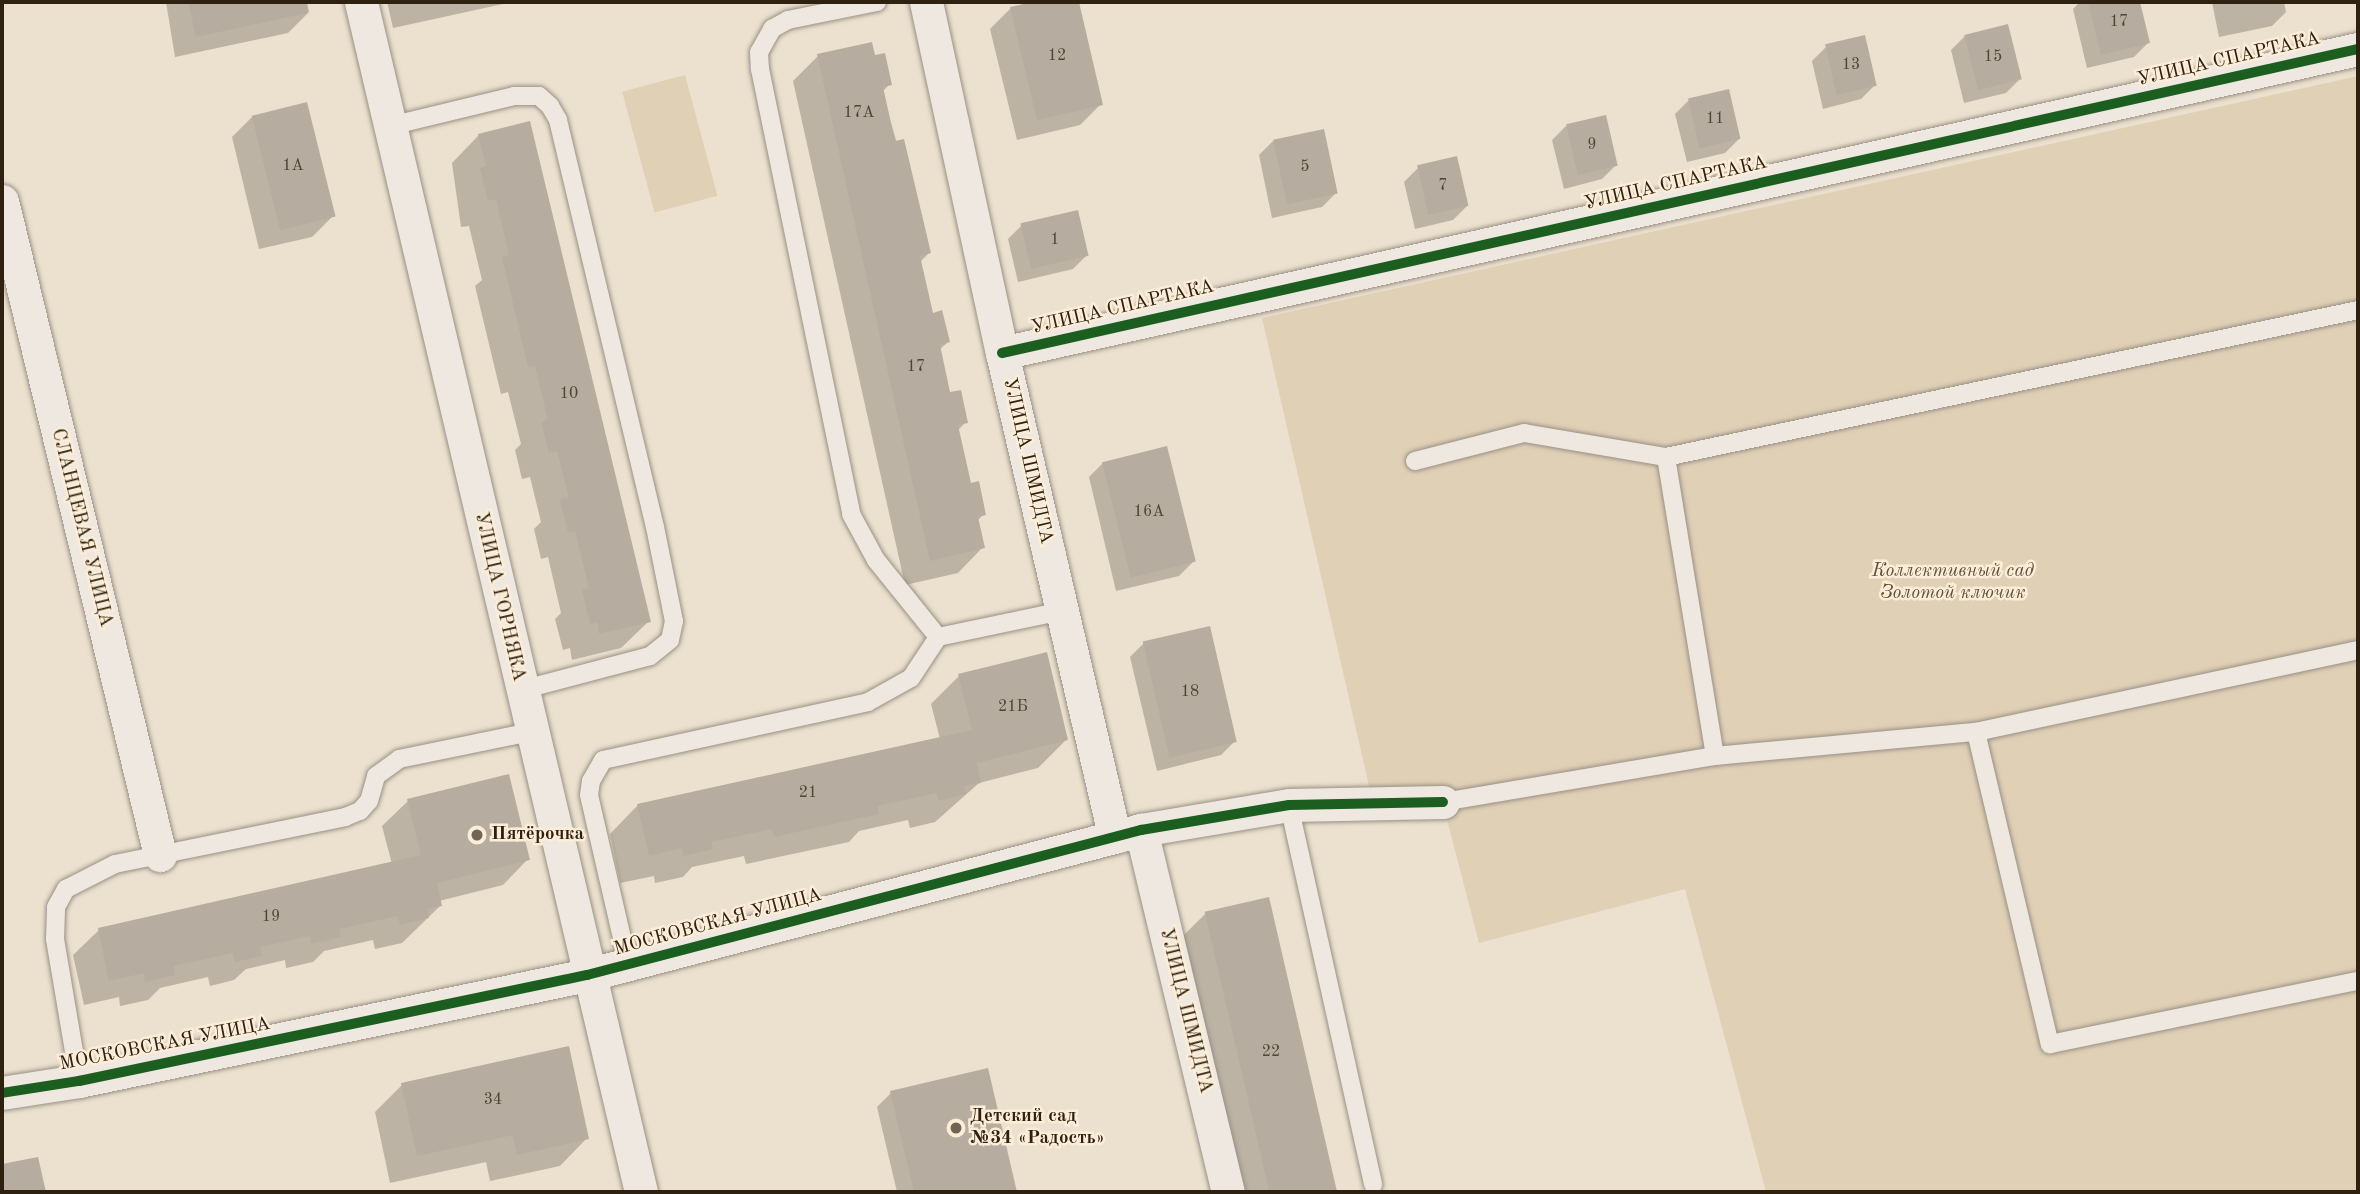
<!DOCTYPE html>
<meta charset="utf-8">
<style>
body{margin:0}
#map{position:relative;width:2360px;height:1194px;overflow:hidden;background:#ece0ce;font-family:"Old Standard TT",serif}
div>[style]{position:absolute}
.green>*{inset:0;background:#e0d0b6;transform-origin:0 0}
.shadow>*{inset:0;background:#0003}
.building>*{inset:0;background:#b6ada0;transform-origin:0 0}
.roads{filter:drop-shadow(0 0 2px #999184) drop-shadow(0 0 2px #999184)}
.service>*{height:18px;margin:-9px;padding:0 9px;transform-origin:9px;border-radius:9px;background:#efe8e0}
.minor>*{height:33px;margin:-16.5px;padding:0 16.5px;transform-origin:16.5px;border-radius:16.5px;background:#efe8e0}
.cycleway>*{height:10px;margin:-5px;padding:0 5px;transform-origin:5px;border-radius:5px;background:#1b5e20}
.dots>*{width:19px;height:19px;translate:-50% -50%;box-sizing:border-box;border:4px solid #fbedd7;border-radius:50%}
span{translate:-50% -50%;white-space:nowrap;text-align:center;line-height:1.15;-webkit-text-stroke:5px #fbedd7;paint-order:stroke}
.number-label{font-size:16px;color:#504433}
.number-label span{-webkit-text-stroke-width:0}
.street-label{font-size:19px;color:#2e210f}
.park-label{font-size:19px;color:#60513b;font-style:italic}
.poi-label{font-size:19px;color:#2e210f;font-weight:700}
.left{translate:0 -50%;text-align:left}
.frame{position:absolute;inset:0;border:4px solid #2e210f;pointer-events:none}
</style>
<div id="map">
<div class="green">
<div style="left:685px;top:75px;width:125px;height:65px;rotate:75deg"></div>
<div style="clip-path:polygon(2358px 76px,2358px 1192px,1766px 1192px,1685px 889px,1479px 943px,1438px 785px,1372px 799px,1262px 318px)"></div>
</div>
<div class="shadow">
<div style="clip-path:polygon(166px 2px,307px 2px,309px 12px,288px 33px,175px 57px)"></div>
<div style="clip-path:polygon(387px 2px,512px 2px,393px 28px)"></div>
<div style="clip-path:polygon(1040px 2px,1077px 2px,1101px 104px,1080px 125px,1017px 140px,990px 29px,1011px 8px)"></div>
<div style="clip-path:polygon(2080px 2px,2138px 2px,2148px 43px,2134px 57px,2087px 68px,2073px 9px)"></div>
<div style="clip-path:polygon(2212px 2px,2284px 2px,2286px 12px,2272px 26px,2219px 37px)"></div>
<div style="clip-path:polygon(1965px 36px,2020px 79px,2006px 93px,1964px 103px,1951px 50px)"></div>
<div style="clip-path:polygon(1826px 47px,1875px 85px,1861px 99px,1823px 109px,1812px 61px)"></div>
<div style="clip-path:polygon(818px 56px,874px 57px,890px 84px,882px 92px,929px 253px,920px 262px,931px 315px,948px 342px,939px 350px,949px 394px,966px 422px,957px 431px,969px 485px,984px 514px,977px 521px,983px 547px,958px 573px,905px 585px,793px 81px)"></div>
<div style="clip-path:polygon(1689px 100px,1739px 139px,1725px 153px,1687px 162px,1675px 114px)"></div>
<div style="clip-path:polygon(253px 116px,333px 216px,312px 237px,259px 249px,232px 137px)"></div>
<div style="clip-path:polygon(1566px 126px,1616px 165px,1602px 179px,1564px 189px,1552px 140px)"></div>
<div style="clip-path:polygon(479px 135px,649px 621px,621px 648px,572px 660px,570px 648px,563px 650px,555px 619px,561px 613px,548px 557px,541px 559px,534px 529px,541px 522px,530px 477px,522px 479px,515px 450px,521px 444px,508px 392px,501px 394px,475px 286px,482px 280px,469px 226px,461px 227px,452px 163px)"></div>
<div style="clip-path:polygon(1273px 141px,1336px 193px,1322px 207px,1272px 218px,1259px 155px)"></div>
<div style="clip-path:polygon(1418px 168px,1467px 206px,1453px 220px,1415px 229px,1404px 182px)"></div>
<div style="clip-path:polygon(1022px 225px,1087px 255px,1073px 269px,1018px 282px,1008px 239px)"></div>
<div style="clip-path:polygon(1103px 463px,1193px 562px,1179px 576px,1116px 591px,1089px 477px)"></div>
<div style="clip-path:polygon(1144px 643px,1235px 741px,1221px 755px,1157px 771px,1130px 657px)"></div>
<div style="clip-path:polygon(959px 676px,1066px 740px,1038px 768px,979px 783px,935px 822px,910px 828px,908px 820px,859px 831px,849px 842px,746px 864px,744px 856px,692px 867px,683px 877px,655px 883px,654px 876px,620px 883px,610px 834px,638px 805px,940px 739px,931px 704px)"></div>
<div style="clip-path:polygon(408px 801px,528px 859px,503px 885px,439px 901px,440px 906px,402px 943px,375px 949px,373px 940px,324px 951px,313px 962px,286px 968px,285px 960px,246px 969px,234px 980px,210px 986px,208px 977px,160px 988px,148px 1000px,120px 1006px,119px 997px,84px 1005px,73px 955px,99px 930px,392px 864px,382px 826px)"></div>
<div style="clip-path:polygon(1268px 899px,1336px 1192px,1223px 1192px,1168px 951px,1205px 914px)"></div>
<div style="clip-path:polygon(987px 1070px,1015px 1192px,897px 1192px,877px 1107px,891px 1093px)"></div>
<div style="clip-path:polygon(402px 1085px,587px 1138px,560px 1166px,490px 1181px,486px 1162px,390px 1183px,375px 1112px)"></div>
</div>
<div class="building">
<div style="clip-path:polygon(188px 2px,306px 2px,307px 13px,196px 37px)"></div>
<div style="clip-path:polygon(1032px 2px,1079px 2px,1103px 105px,1037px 120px,1010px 7px)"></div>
<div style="clip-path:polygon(2088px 2px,2140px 2px,2150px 43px,2101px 55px)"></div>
<div style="left:2008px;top:24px;width:57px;height:45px;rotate:76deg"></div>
<div style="left:1865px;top:35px;width:52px;height:41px;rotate:77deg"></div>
<div style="clip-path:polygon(872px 42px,875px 55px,885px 53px,892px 85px,883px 87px,895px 141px,904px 139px,931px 253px,920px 256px,933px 313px,942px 310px,950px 342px,940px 345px,950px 392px,961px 390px,968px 423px,958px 425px,971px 483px,979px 481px,986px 515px,978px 517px,985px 548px,930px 561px,817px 54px)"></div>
<div style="left:1729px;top:89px;width:51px;height:42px;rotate:77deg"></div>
<div style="left:307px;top:102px;width:118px;height:57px;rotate:76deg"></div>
<div style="left:1606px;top:115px;width:52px;height:41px;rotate:77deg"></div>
<div style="clip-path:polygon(530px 121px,651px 622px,599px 634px,597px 622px,590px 624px,582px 590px,589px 588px,575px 531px,568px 533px,560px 500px,569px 498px,557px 451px,549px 453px,541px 422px,548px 420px,535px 366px,528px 367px,502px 257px,509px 255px,496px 199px,488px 201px,480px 168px,486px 166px,478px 134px)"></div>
<div style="left:1324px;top:129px;width:66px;height:52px;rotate:78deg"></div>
<div style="left:1457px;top:156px;width:51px;height:41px;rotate:77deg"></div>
<div style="left:1078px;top:210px;width:47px;height:59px;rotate:77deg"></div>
<div style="left:1167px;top:446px;width:119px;height:67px;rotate:76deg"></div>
<div style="left:1210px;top:626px;width:119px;height:69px;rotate:77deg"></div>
<div style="clip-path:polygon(1047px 652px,1068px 740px,977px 763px,981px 783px,964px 786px,966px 794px,938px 801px,937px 793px,877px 806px,879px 814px,774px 837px,772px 829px,711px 842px,713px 849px,684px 856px,682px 848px,649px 856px,637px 804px,972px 730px,958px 674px)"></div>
<div style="clip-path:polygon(509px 774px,530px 860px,437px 883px,442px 906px,427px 909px,429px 918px,400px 925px,398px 916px,339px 929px,341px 937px,311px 944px,310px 936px,260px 947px,262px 956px,235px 962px,233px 953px,173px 966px,175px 975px,145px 982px,144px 973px,109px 981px,98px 928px,421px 855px,407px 799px)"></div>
<div style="left:1269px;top:897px;width:303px;height:66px;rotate:77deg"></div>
<div style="clip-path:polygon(569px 1046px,589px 1139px,517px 1155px,513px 1135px,417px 1156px,401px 1083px)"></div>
<div style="clip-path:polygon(988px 1068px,1017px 1192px,914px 1192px,890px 1091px)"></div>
<div style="clip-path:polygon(38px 1157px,46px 1192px,2px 1192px,2px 1164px)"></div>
</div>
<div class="roads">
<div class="service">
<div style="left:877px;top:2px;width:91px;rotate:168.6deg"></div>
<div style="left:788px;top:20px;width:18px;rotate:151deg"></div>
<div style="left:772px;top:29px;width:26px;rotate:119deg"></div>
<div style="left:759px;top:52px;width:17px;rotate:87deg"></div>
<div style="left:760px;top:69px;width:454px;rotate:78.4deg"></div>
<div style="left:851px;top:514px;width:52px;rotate:61.5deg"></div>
<div style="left:876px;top:560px;width:99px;rotate:51.2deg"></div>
<div style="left:390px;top:126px;width:128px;rotate:-13.6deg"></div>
<div style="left:514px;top:96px;width:25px"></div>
<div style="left:539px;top:96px;width:15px;rotate:42deg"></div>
<div style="left:550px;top:106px;width:16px;rotate:60deg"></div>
<div style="left:558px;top:120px;width:418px;rotate:76.6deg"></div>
<div style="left:655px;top:527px;width:96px;rotate:78.6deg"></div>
<div style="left:674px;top:621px;width:19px;rotate:102deg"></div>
<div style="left:670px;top:640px;width:26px;rotate:141deg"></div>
<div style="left:650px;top:656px;width:133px;rotate:165.2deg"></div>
<div style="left:1666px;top:457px;width:303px;rotate:80.7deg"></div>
<div style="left:1415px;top:461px;width:113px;rotate:-14.4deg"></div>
<div style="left:1524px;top:433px;width:144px;rotate:9.6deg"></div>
<div style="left:1666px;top:457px;width:707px;rotate:-11.99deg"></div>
<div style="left:1976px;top:732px;width:321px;rotate:76.7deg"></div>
<div style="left:2050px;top:1044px;width:314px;rotate:-11.6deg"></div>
<div style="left:1443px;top:802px;width:276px;rotate:-9.6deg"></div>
<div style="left:1715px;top:756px;width:262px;rotate:-5.3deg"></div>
<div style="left:1976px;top:732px;width:391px;rotate:-12.1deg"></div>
<div style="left:1289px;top:805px;width:389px;rotate:77.5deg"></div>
<div style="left:628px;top:964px;width:173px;rotate:-103deg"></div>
<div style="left:589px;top:795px;width:14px;rotate:-82deg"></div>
<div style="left:591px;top:781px;width:24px;rotate:-60deg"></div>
<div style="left:603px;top:760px;width:271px;rotate:-12.3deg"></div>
<div style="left:868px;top:702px;width:49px;rotate:-29.2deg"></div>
<div style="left:911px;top:678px;width:49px;rotate:-56.6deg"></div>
<div style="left:938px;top:637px;width:127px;rotate:-11.8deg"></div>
<div style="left:79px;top:1081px;width:144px;rotate:-99.6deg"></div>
<div style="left:55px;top:939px;width:32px;rotate:-88deg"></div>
<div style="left:56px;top:907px;width:21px;rotate:-61deg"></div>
<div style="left:66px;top:889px;width:55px;rotate:-27deg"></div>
<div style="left:115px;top:864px;width:235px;rotate:-11.5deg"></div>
<div style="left:345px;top:817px;width:16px;rotate:-22deg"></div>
<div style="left:360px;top:811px;width:13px;rotate:-48deg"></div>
<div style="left:369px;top:801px;width:26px;rotate:-74deg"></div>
<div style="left:376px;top:776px;width:29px;rotate:-36deg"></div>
<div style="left:399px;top:759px;width:135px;rotate:-11.6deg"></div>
</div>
<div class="minor">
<div style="left:361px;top:2px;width:1222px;rotate:76.76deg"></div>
<div style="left:926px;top:2px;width:359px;rotate:77.8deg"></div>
<div style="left:1002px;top:353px;width:497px;rotate:76.9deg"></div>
<div style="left:2px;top:201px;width:673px;rotate:76.42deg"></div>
<div style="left:1002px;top:353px;width:1390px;rotate:-12.64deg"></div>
<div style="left:1141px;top:830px;width:372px;rotate:76.5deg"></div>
<div style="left:2px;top:1093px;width:78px;rotate:-8.9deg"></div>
<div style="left:79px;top:1081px;width:519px;rotate:-11.79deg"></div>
<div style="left:587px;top:975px;width:573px;rotate:-14.67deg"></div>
<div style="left:1141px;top:830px;width:150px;rotate:-9.6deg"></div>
<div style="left:1289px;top:805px;width:154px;rotate:-1.1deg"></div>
</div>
</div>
<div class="cycleway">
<div style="left:1002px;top:353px;width:1390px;rotate:-12.64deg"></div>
<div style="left:2px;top:1093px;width:78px;rotate:-8.9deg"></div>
<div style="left:79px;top:1081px;width:519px;rotate:-11.79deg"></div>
<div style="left:587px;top:975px;width:573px;rotate:-14.67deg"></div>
<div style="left:1141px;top:830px;width:150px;rotate:-9.6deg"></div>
<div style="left:1289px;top:805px;width:154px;rotate:-1.1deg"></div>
</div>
<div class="dots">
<div style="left:477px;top:835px;background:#706452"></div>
<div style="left:956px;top:1128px;background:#706452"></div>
</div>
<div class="number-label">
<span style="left:2119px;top:22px">17</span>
<span style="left:1057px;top:56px">12</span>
<span style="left:1993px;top:57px">15</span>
<span style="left:1851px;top:65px">13</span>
<span style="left:859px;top:113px">17А</span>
<span style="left:1715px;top:119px">11</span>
<span style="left:1592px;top:145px">9</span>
<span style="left:293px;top:166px">1А</span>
<span style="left:1305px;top:167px">5</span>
<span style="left:1443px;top:186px">7</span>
<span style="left:1055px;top:240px">1</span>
<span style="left:916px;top:367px">17</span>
<span style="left:569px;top:394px">10</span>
<span style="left:1149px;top:512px">16А</span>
<span style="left:1190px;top:692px">18</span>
<span style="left:1013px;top:707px">21Б</span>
<span style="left:808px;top:793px">21</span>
<span style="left:271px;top:917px">19</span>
<span style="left:1271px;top:1052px">22</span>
<span style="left:493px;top:1100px">34</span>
</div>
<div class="street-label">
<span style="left:2229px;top:60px;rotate:-13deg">УЛИЦА СПАРТАКА</span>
<span style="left:1676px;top:184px;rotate:-13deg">УЛИЦА СПАРТАКА</span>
<span style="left:1123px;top:308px;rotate:-13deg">УЛИЦА СПАРТАКА</span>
<span style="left:1027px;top:461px;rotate:77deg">УЛИЦА ШМИДТА</span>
<span style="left:81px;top:528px;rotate:76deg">СЛАНЦЕВАЯ УЛИЦА</span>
<span style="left:499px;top:597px;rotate:77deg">УЛИЦА ГОРНЯКА</span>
<span style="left:718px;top:923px;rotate:-15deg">МОСКОВСКАЯ УЛИЦА</span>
<span style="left:1185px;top:1011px;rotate:76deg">УЛИЦА ШМИДТА</span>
<span style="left:165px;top:1045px;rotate:-11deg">МОСКОВСКАЯ УЛИЦА</span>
</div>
<div class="park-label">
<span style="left:1953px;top:583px">Коллективный сад<br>Золотой ключик</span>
</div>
<div class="poi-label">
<span class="left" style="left:491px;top:835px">Пятёрочка</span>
<span class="left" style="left:970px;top:1128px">Детский сад<br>№34 «Радость»</span>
</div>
<div class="frame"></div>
</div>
